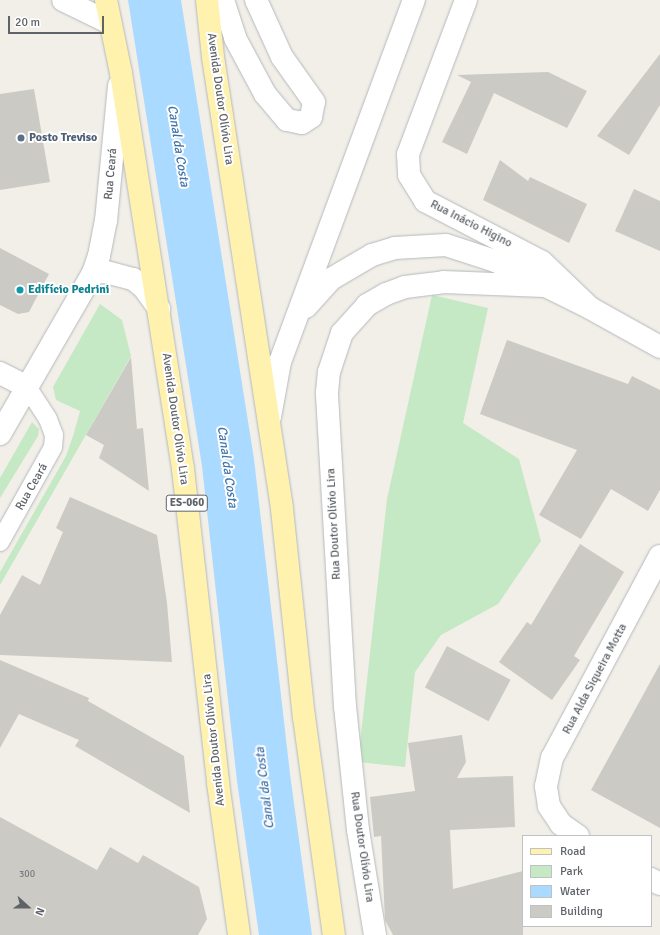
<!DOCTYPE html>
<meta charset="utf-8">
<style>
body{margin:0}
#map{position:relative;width:660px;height:935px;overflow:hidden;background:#f1efe8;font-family:Signika,sans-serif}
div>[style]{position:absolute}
.green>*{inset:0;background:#c5e8c5}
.water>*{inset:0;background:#aadaff}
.building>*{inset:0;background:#cccac5;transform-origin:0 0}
.roads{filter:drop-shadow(0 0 1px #b5b8bc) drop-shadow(0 0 1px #b5b8bc)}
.service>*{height:18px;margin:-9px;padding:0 9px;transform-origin:9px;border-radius:9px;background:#fff}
.minor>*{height:22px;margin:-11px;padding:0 11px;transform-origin:11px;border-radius:11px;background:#fff}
.tertiary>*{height:22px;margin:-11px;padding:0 11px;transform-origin:11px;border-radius:11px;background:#fff}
.primary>*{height:22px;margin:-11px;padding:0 11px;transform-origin:11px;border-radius:11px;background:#fff2af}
.dots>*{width:11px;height:11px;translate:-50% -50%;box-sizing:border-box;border:2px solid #fff;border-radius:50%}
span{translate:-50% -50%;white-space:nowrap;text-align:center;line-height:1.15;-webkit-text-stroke:4px #fff;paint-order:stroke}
.number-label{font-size:10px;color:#7a7d7f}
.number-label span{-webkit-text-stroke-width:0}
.shield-label span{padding:1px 3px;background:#fff;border:1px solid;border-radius:3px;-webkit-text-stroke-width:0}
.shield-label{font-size:11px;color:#5f6368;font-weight:700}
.street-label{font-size:12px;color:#5f6368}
.service-label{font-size:12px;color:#4e5e75;font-weight:700}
.left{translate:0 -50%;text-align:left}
.culture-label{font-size:12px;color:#0d838f;font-weight:700}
.water-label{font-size:13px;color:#4174aa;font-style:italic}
.legend{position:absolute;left:522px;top:835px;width:130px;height:92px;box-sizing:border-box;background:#fff;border:1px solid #bfc1c3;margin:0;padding:5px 7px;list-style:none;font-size:12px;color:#5f6368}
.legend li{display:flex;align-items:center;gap:8px;height:20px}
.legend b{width:20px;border:1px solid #bfc1c3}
.north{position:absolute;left:8px;top:887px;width:40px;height:40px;-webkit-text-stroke:3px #fff;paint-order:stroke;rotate:111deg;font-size:11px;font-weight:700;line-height:16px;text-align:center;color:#5f6368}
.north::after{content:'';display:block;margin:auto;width:14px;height:18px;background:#5f6368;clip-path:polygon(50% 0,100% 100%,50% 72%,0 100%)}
.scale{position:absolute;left:8px;top:16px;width:96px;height:18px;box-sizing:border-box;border:2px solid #5f6368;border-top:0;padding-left:5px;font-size:12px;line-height:14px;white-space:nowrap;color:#5f6368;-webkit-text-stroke:3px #fff;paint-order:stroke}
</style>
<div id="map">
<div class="green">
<div style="clip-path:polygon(432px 295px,488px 308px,463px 423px,519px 459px,541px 541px,498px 604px,441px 635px,415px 672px,405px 767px,358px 762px,387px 499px)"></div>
<div style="clip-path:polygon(100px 304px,122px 320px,131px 356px,0 585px,0 572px,66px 456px,73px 436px,80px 411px,56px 400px,53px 387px)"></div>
<div style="clip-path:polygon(32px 422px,39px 429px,38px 436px,0 498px,0 478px)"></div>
</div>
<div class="water">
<div style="clip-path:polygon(128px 0,181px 0,254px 459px,290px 774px,312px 935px,259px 935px,237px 781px,202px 466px)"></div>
</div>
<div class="building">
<div style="clip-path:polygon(660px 54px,660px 105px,629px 155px,597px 136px)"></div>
<div style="clip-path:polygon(548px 72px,587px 91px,567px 128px,494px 93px,467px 154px,442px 142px,471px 82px,457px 75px)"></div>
<div style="clip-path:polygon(34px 89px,50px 182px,0 190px,0 94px)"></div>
<div style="clip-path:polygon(500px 160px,528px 181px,530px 177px,587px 204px,569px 243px,483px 200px)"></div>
<div style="clip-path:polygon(634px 189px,660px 201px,660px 251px,615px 231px)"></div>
<div style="clip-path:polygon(0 248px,49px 274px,29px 312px,18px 314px,0 305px)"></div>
<div style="clip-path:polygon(507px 340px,628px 384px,632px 376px,660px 390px,660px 490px,648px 511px,611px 489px,581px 539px,539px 515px,577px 450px,480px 414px)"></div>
<div style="clip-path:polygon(131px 357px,137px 429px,143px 428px,149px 491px,99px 458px,104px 445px,86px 435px)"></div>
<div style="clip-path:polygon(70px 497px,157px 535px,167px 603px,172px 662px,0 655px,0 615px,22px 575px,40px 585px,63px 532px,56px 528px)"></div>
<div style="clip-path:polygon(580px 544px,624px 572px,574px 656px,580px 660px,552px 700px,499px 662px,527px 622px,531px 625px)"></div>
<div style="left:447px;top:646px;width:72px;height:47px;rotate:28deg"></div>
<div style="clip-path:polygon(0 660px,89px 698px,88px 701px,184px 756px,190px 813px,75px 746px,79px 740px,19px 714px,0 748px)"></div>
<div style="clip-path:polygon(660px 664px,660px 828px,591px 790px)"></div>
<div style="clip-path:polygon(462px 735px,466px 762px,457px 778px,513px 776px,515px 827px,450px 830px,453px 889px,523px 871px,523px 935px,393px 935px,385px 920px,381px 836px,374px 837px,370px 797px,415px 791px,408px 743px)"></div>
<div style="clip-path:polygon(0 817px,97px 870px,110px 847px,138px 863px,143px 855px,199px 887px,207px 919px,198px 935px,0 935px)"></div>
</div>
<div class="roads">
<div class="service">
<div style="left:0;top:542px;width:109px;rotate:-60.8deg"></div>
<div style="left:53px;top:447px;width:12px;rotate:-85deg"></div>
<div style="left:54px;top:435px;width:17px;rotate:-111deg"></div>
<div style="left:48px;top:419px;width:38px;rotate:-123deg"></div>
</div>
<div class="minor">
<div style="left:63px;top:0;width:52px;rotate:26.1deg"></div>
<div style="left:223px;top:0;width:40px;rotate:72deg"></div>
<div style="left:235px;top:38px;width:64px;rotate:61.8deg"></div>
<div style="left:265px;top:94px;width:34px;rotate:50deg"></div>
<div style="left:287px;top:120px;width:15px;rotate:11deg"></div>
<div style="left:302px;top:123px;width:11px;rotate:-34deg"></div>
<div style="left:311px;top:117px;width:15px;rotate:-79deg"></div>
<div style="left:314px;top:102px;width:55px;rotate:-125.4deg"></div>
<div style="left:282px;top:57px;width:63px;rotate:-114.5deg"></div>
<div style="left:466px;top:0;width:165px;rotate:110.6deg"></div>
<div style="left:408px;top:154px;width:21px;rotate:87deg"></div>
<div style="left:409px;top:175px;width:31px;rotate:58deg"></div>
<div style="left:425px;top:201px;width:132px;rotate:27.5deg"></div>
<div style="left:542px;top:262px;width:65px;rotate:43.8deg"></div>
<div style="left:93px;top:273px;width:13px;rotate:-4deg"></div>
<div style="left:106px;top:272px;width:28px;rotate:15deg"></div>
<div style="left:133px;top:279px;width:14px;rotate:39deg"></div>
<div style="left:144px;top:288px;width:26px;rotate:54deg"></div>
<div style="left:0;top:373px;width:30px;rotate:27deg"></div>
<div style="left:0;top:434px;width:186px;rotate:-60deg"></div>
<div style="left:93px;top:273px;width:18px;rotate:-71deg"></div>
<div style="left:99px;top:256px;width:36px;rotate:-79deg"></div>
<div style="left:106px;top:221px;width:136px;rotate:-84.5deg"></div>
<div style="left:578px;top:836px;width:21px;rotate:-145deg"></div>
<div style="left:561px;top:824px;width:22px;rotate:-124deg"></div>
<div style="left:549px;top:806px;width:20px;rotate:-99deg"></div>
<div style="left:546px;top:786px;width:29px;rotate:-78deg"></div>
<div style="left:552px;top:758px;width:229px;rotate:-61.9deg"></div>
<div style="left:651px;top:879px;width:10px;rotate:29deg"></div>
<div style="left:375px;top:935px;width:106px;rotate:-99.2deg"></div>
<div style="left:358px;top:830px;width:124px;rotate:-96deg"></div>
<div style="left:345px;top:707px;width:315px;rotate:-93.3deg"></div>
<div style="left:327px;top:393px;width:21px;rotate:-85deg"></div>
<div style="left:329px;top:372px;width:41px;rotate:-71.6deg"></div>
<div style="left:342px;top:333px;width:38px;rotate:-48deg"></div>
<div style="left:367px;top:305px;width:22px;rotate:-30deg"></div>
<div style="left:386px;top:294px;width:20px;rotate:-20deg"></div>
<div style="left:405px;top:287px;width:38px;rotate:-7deg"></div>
<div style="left:443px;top:282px;width:101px;rotate:2.3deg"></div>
</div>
<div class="tertiary">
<div style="left:306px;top:307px;width:38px;rotate:-48deg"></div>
<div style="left:331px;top:279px;width:48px;rotate:-30.3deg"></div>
<div style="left:372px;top:255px;width:24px;rotate:-17deg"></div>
<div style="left:395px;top:248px;width:51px;rotate:-3.4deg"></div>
<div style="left:446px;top:245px;width:52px;rotate:18.1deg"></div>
<div style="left:495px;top:261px;width:106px;rotate:26.3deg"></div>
<div style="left:590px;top:308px;width:80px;rotate:29.1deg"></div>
<div style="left:270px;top:417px;width:56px;rotate:-79.7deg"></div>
<div style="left:280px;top:362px;width:386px;rotate:-69.7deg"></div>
</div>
<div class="primary">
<div style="left:106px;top:0;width:75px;rotate:78.4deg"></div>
<div style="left:121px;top:73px;width:401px;rotate:81.1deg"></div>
<div style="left:183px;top:469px;width:316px;rotate:83.6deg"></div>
<div style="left:218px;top:783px;width:153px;rotate:82.1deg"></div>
<div style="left:207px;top:0;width:57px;rotate:84deg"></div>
<div style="left:213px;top:57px;width:457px;rotate:81.3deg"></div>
<div style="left:282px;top:509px;width:209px;rotate:84deg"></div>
<div style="left:304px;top:717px;width:220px;rotate:82.2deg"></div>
</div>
</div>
<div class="dots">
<div style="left:21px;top:138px;background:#5c6f8a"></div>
<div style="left:20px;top:290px;background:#0f9aa8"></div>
</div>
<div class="number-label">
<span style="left:27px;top:875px">300</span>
</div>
<div class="shield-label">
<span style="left:187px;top:503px">ES-060</span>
</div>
<div class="street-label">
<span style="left:220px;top:99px;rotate:82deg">Avenida Doutor Olívio Lira</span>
<span style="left:111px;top:174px;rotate:-85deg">Rua Ceará</span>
<span style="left:471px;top:224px;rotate:27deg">Rua Inácio Higino</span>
<span style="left:175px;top:419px;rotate:82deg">Avenida Doutor Olívio Lira</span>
<span style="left:32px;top:487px;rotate:-60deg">Rua Ceará</span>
<span style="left:334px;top:524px;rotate:-93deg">Rua Doutor Olívio Lira</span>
<span style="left:595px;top:679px;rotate:-62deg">Rua Alda Siqueira Motta</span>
<span style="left:214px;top:740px;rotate:-96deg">Avenida Doutor Olívio Lira</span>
<span style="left:362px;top:847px;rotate:82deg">Rua Doutor Olívio Lira</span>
</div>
<div class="service-label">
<span class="left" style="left:29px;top:138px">Posto Treviso</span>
</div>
<div class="culture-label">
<span class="left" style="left:28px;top:290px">Edifício Pedrini</span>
</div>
<div class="water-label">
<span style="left:178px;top:146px;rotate:81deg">Canal da Costa</span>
<span style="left:227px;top:467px;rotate:82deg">Canal da Costa</span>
<span style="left:265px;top:788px;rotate:-97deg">Canal da Costa</span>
</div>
<ul class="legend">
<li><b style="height:5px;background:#fff2af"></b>Road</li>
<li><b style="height:11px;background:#c5e8c5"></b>Park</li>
<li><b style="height:11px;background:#aadaff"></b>Water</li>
<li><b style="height:11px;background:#cccac5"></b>Building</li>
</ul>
<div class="north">N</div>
<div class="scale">20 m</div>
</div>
